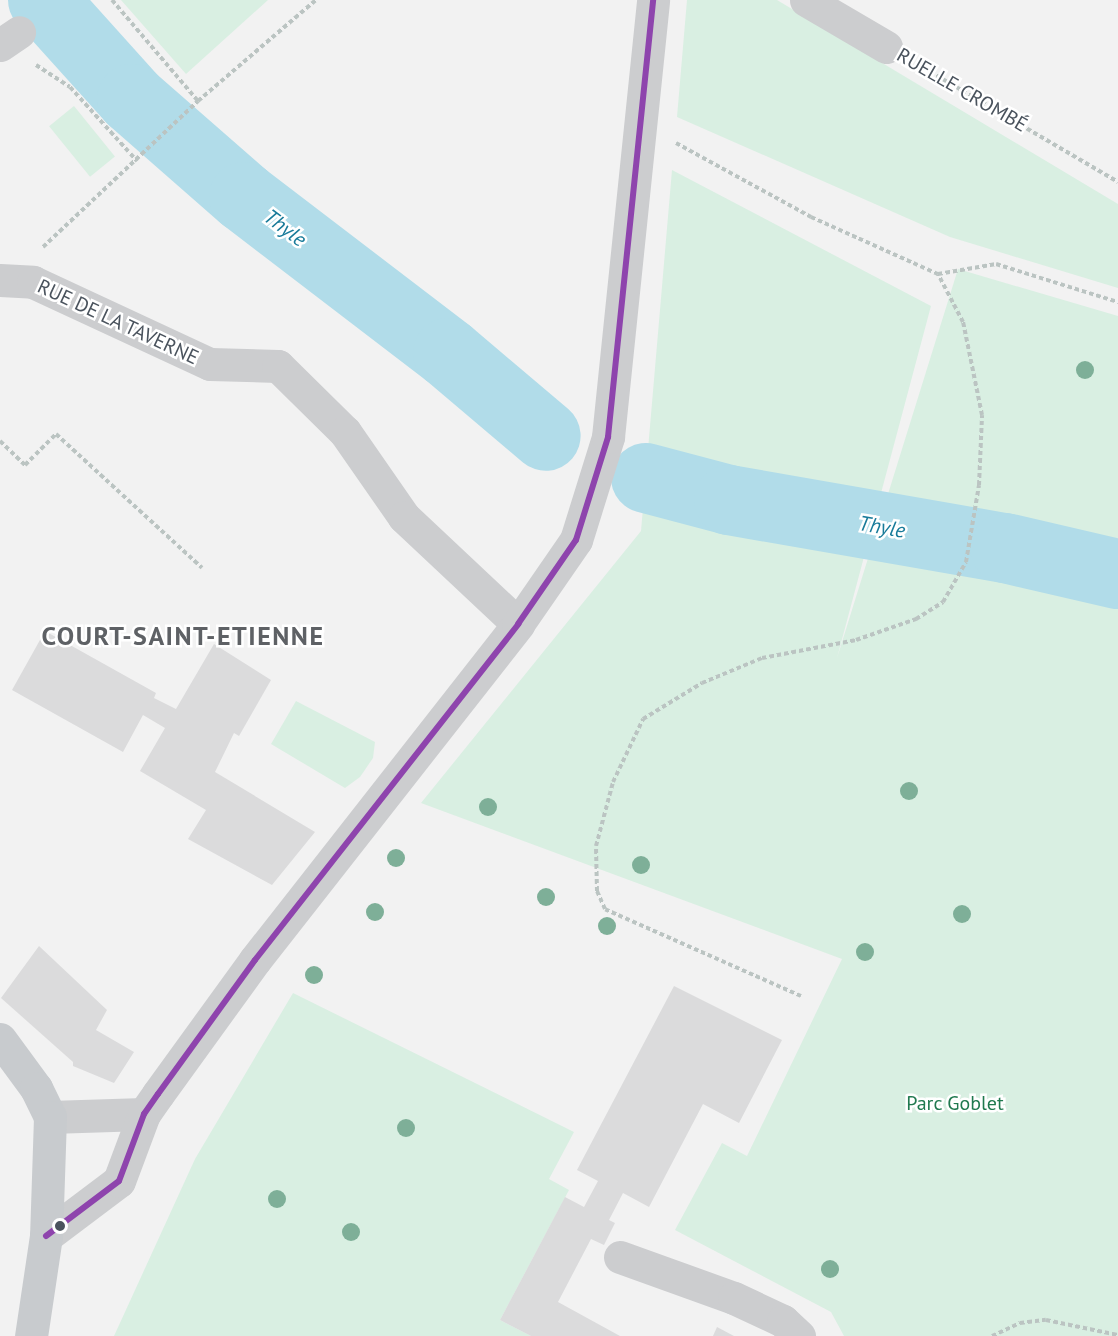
<!DOCTYPE html>
<meta charset="utf-8">
<style>
body{margin:0}
#map{position:relative;width:1118px;height:1336px;overflow:hidden;background:#f2f2f2;font-family:"PT Sans",sans-serif}
div>[style]{position:absolute}
.green>*{inset:0;background:#d9efe2;transform-origin:0 0}
.river>*{height:70px;margin:-35px;padding:0 35px;transform-origin:35px;border-radius:35px;background:#b1dce9}
.building>*{inset:0;background:#dbdbdc}
.path>*{height:4px;margin-top:-2px;transform-origin:0;background:repeating-linear-gradient(90deg,#bbc4c2 0 4.5px,transparent 0 7.5px)}
.minor>*{height:33px;margin:-16.5px;padding:0 16.5px;transform-origin:16.5px;border-radius:16.5px;background:#cccdcf}
.major>*{height:33px;margin:-16.5px;padding:0 16.5px;transform-origin:16.5px;border-radius:16.5px;background:#c8cbce}
.bus-1>*{height:6px;margin:-3px;padding:0 3px;transform-origin:3px;border-radius:3px;background:#8e44ad}
.trees>*{width:18px;height:18px;margin:-9px;border-radius:50%;background:#7eaf98}
.dots>*{width:16px;height:16px;translate:-50% -50%;box-sizing:border-box;border:3px solid #fff;border-radius:50%}
span{translate:-50% -50%;white-space:nowrap;text-align:center;line-height:1.15;-webkit-text-stroke:5px #fff;paint-order:stroke}
.street-label{font-size:20px;color:#4a535d}
.park-label{font-size:20px;color:#20794f}
.water-label{font-size:21px;color:#197b9a;font-style:italic}
.district-label{font-size:26px;color:#5e6165;font-weight:700;letter-spacing:1.5px}
</style>
<div id="map">
<div class="green">
<div style="clip-path:polygon(121px 0,268px 0,186px 74px)"></div>
<div style="clip-path:polygon(687px 0,777px 0,1118px 204px,1118px 288px,950px 237px,677px 117px)"></div>
<div style="left:74px;top:106px;width:65px;height:32px;rotate:51deg"></div>
<div style="clip-path:polygon(672px 170px,931px 306px,837px 658px,958px 269px,1118px 316px,1118px 1336px,844px 1336px,831px 1312px,675px 1230px,722px 1143px,747px 1156px,842px 959px,421px 803px,641px 531px)"></div>
<div style="clip-path:polygon(296px 701px,375px 742px,373px 758px,360px 777px,345px 788px,271px 744px)"></div>
<div style="clip-path:polygon(293px 993px,574px 1132px,549px 1179px,569px 1190px,500px 1320px,531px 1336px,114px 1336px,195px 1159px)"></div>
</div>
<div class="river">
<div style="left:43px;top:0;width:133px;rotate:48deg"></div>
<div style="left:132px;top:99px;width:149px;rotate:41.2deg"></div>
<div style="left:244px;top:197px;width:257px;rotate:37.4deg"></div>
<div style="left:448px;top:353px;width:128px;rotate:40.3deg"></div>
<div style="left:646px;top:478px;width:86px;rotate:14.8deg"></div>
<div style="left:729px;top:500px;width:280px;rotate:9.9deg"></div>
<div style="left:1005px;top:548px;width:116px;rotate:13deg"></div>
</div>
<div class="building">
<div style="clip-path:polygon(45px 631px,156px 693px,154px 698px,176px 709px,214px 644px,271px 680px,239px 736px,234px 733px,215px 772px,315px 832px,272px 885px,188px 839px,206px 810px,140px 771px,165px 728px,143px 715px,123px 752px,12px 690px)"></div>
<div style="clip-path:polygon(39px 946px,107px 1010px,96px 1030px,134px 1052px,114px 1083px,73px 1066px,73px 1062px,1px 998px)"></div>
<div style="clip-path:polygon(674px 986px,782px 1040px,739px 1123px,703px 1104px,649px 1207px,623px 1193px,609px 1220px,615px 1223px,604px 1245px,591px 1239px,558px 1302px,620px 1336px,531px 1336px,500px 1320px,565px 1197px,584px 1207px,598px 1181px,577px 1170px)"></div>
<div style="clip-path:polygon(717px 1327px,734px 1336px,713px 1336px)"></div>
</div>
<div class="path">
<div style="left:112px;top:0;width:133px;rotate:49.6deg"></div>
<div style="left:917px;top:64px;width:233px;rotate:30.4deg"></div>
<div style="left:36px;top:65px;width:40px;rotate:32.9deg"></div>
<div style="left:70px;top:87px;width:100px;rotate:47.8deg"></div>
<div style="left:676px;top:143px;width:154px;rotate:28.7deg"></div>
<div style="left:811px;top:217px;width:139px;rotate:24.2deg"></div>
<div style="left:43px;top:247px;width:213px;rotate:-43.3deg"></div>
<div style="left:198px;top:101px;width:155px;rotate:-40.6deg"></div>
<div style="left:0;top:441px;width:35px;rotate:44deg"></div>
<div style="left:25px;top:465px;width:44px;rotate:-45deg"></div>
<div style="left:56px;top:434px;width:198px;rotate:42.5deg"></div>
<div style="left:801px;top:996px;width:214px;rotate:-156.1deg"></div>
<div style="left:605px;top:909px;width:20px;rotate:-114deg"></div>
<div style="left:597px;top:891px;width:45px;rotate:-91.3deg"></div>
<div style="left:596px;top:846px;width:66px;rotate:-75.1deg"></div>
<div style="left:613px;top:782px;width:70px;rotate:-64.5deg"></div>
<div style="left:643px;top:719px;width:69px;rotate:-31.4deg"></div>
<div style="left:702px;top:683px;width:65px;rotate:-22.6deg"></div>
<div style="left:762px;top:658px;width:96px;rotate:-10.8deg"></div>
<div style="left:856px;top:640px;width:64px;rotate:-19.3deg"></div>
<div style="left:916px;top:619px;width:32px;rotate:-32deg"></div>
<div style="left:943px;top:602px;width:46px;rotate:-60.1deg"></div>
<div style="left:966px;top:562px;width:78px;rotate:-80.4deg"></div>
<div style="left:979px;top:485px;width:70px;rotate:-87.5deg"></div>
<div style="left:982px;top:415px;width:95px;rotate:-101.5deg"></div>
<div style="left:963px;top:322px;width:54px;rotate:-117.5deg"></div>
<div style="left:938px;top:274px;width:59px;rotate:-9.8deg"></div>
<div style="left:996px;top:264px;width:128px;rotate:17.3deg"></div>
<div style="left:992px;top:1336px;width:31px;rotate:-25deg"></div>
<div style="left:1020px;top:1323px;width:26px;rotate:-7deg"></div>
<div style="left:1046px;top:1320px;width:74px;rotate:11.8deg"></div>
</div>
<div class="minor">
<div style="left:806px;top:0;width:93px;rotate:30.4deg"></div>
<div style="left:0;top:45px;width:23px;rotate:-34deg"></div>
<div style="left:0;top:280px;width:33px;rotate:3deg"></div>
<div style="left:33px;top:282px;width:195px;rotate:24.9deg"></div>
<div style="left:210px;top:364px;width:68px;rotate:1.7deg"></div>
<div style="left:278px;top:366px;width:94px;rotate:44.6deg"></div>
<div style="left:345px;top:432px;width:103px;rotate:55.2deg"></div>
<div style="left:404px;top:517px;width:156px;rotate:43.2deg"></div>
<div style="left:50px;top:1117px;width:94px;rotate:-1.8deg"></div>
<div style="left:46px;top:1236px;width:91px;rotate:-37deg"></div>
<div style="left:119px;top:1181px;width:72px;rotate:-69.5deg"></div>
<div style="left:144px;top:1114px;width:24px;rotate:-55deg"></div>
<div style="left:158px;top:1094px;width:165px;rotate:-54.1deg"></div>
<div style="left:255px;top:960px;width:427px;rotate:-51.9deg"></div>
<div style="left:518px;top:624px;width:102px;rotate:-55.4deg"></div>
<div style="left:576px;top:540px;width:108px;rotate:-72.7deg"></div>
<div style="left:608px;top:437px;width:439px;rotate:-84.1deg"></div>
<div style="left:620px;top:1257px;width:121px;rotate:19.8deg"></div>
<div style="left:734px;top:1298px;width:54px;rotate:25.1deg"></div>
<div style="left:783px;top:1321px;width:22px;rotate:43deg"></div>
</div>
<div class="major">
<div style="left:0;top:1039px;width:61px;rotate:53.7deg"></div>
<div style="left:36px;top:1088px;width:32px;rotate:64deg"></div>
<div style="left:50px;top:1117px;width:119px;rotate:91.9deg"></div>
<div style="left:46px;top:1236px;width:101px;rotate:98.5deg"></div>
</div>
<div class="bus-1">
<div style="left:46px;top:1236px;width:91px;rotate:-37deg"></div>
<div style="left:119px;top:1181px;width:72px;rotate:-69.5deg"></div>
<div style="left:144px;top:1114px;width:24px;rotate:-55deg"></div>
<div style="left:158px;top:1094px;width:165px;rotate:-54.1deg"></div>
<div style="left:255px;top:960px;width:427px;rotate:-51.9deg"></div>
<div style="left:518px;top:624px;width:102px;rotate:-55.4deg"></div>
<div style="left:576px;top:540px;width:108px;rotate:-72.7deg"></div>
<div style="left:608px;top:437px;width:439px;rotate:-84.1deg"></div>
</div>
<div class="trees">
<div style="left:1085px;top:370px"></div>
<div style="left:909px;top:791px"></div>
<div style="left:488px;top:807px"></div>
<div style="left:396px;top:858px"></div>
<div style="left:641px;top:865px"></div>
<div style="left:546px;top:897px"></div>
<div style="left:375px;top:912px"></div>
<div style="left:962px;top:914px"></div>
<div style="left:607px;top:926px"></div>
<div style="left:865px;top:952px"></div>
<div style="left:314px;top:975px"></div>
<div style="left:406px;top:1128px"></div>
<div style="left:277px;top:1199px"></div>
<div style="left:351px;top:1232px"></div>
<div style="left:830px;top:1269px"></div>
</div>
<div class="dots">
<div style="left:60px;top:1226px;background:#4a535d"></div>
</div>
<div class="street-label">
<span style="left:962px;top:90px;rotate:30deg">RUELLE CROMBÉ</span>
<span style="left:118px;top:322px;rotate:25deg">RUE DE LA TAVERNE</span>
</div>
<div class="park-label">
<span style="left:955px;top:1103px">Parc Goblet</span>
</div>
<div class="water-label">
<span style="left:285px;top:228px;rotate:37deg">Thyle</span>
<span style="left:882px;top:527px;rotate:10deg">Thyle</span>
</div>
<div class="district-label">
<span style="left:183px;top:636px">COURT-SAINT-ETIENNE</span>
</div>
</div>
